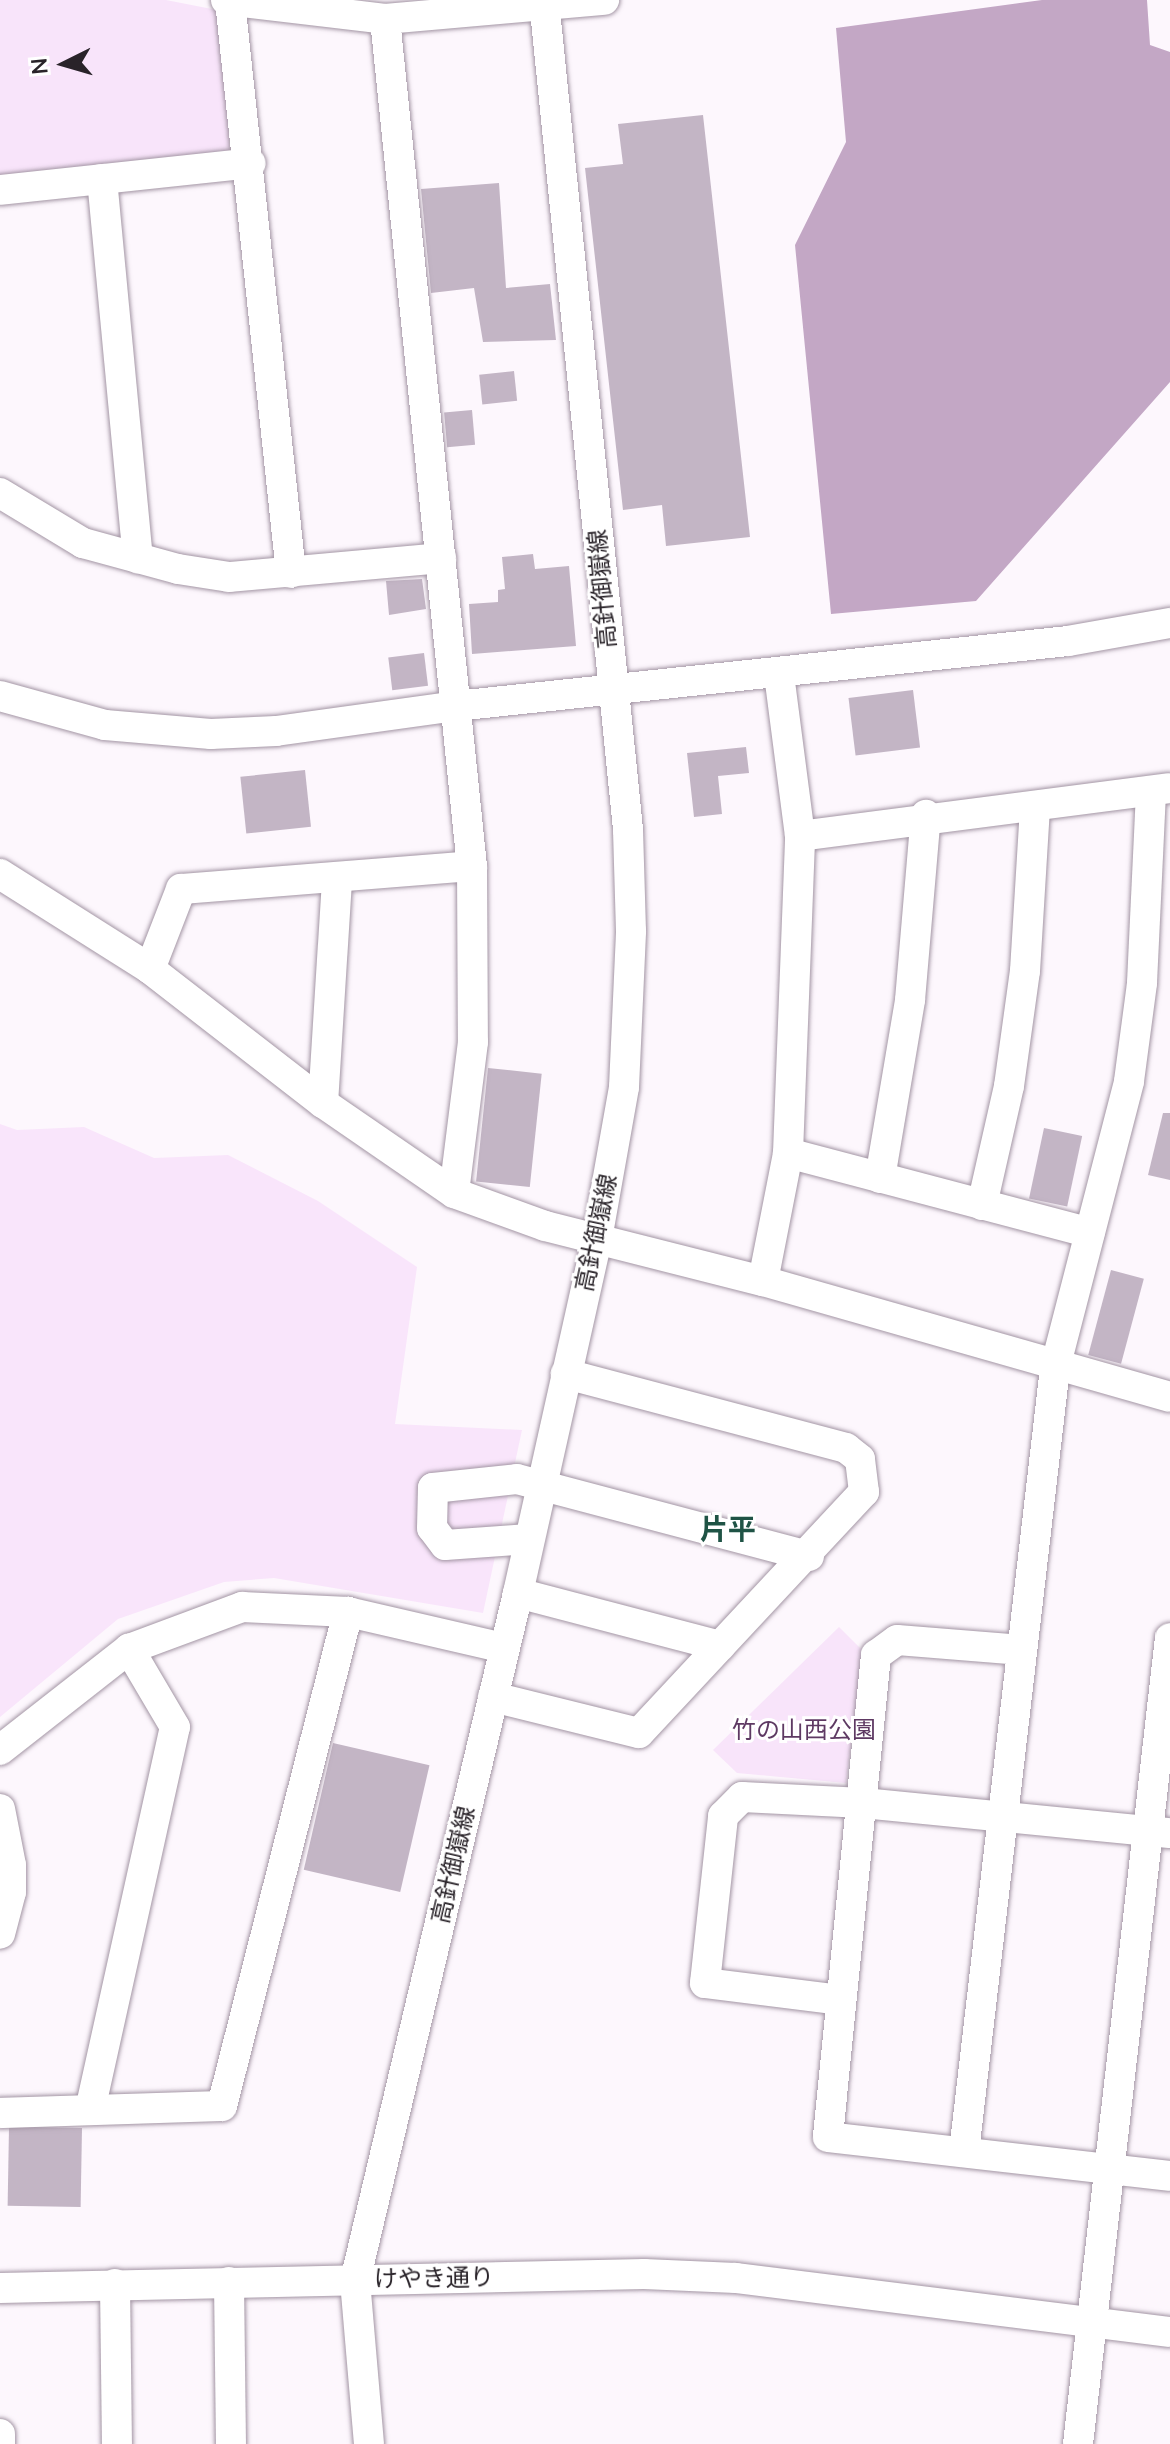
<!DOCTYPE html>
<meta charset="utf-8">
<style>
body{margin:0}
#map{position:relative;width:1170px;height:2444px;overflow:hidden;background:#fdf7fd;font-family:"Nunito Sans","Noto Sans JP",sans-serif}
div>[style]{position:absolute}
.built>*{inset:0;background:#f9e5fb}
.green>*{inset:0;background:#f8e4fa}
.forest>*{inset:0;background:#c3a7c5}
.building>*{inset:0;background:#c3b5c5;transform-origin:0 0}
.roads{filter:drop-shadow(0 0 2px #a395a4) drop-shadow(0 0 2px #a395a4)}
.minor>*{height:30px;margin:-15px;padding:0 15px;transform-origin:15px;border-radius:15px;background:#fff}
span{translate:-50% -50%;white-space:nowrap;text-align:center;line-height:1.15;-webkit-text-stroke:6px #fff;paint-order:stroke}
.street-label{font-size:24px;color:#292329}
.park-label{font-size:24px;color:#5e3963}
.quarter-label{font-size:28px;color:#1f5345;font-weight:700}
.north{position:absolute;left:24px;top:24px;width:80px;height:80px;-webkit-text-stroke:6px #fff;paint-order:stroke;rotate:265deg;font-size:22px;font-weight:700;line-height:32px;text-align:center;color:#292329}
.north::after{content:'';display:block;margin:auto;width:28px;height:36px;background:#292329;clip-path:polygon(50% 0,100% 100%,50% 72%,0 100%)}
</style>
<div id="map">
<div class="built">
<div style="clip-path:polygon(0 1124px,17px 1130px,84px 1127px,154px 1158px,228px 1155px,318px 1201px,417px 1267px,395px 1424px,522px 1430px,483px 1613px,274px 1578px,224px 1582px,118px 1619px,0 1717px)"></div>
</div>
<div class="green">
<div style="clip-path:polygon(0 0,166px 0,222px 11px,230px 155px,0 179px)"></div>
<div style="clip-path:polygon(839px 1627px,863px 1651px,846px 1783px,737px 1773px,713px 1750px)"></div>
</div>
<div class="forest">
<div style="clip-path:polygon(1042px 0,1147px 0,1150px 45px,1170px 52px,1170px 382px,976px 601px,831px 614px,795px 245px,846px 142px,836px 28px)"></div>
</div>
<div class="building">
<div style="clip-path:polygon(703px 115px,750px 537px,666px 546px,662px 505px,623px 510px,585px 168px,623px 164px,618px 124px)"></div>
<div style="clip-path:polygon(499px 183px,506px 288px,550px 284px,556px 340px,483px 342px,474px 288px,431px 293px,421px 189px)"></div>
<div style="left:514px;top:371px;width:30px;height:35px;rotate:84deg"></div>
<div style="left:472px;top:410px;width:35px;height:28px;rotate:85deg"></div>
<div style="clip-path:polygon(533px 554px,535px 569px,569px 566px,576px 646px,472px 654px,469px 604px,498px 602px,498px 590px,505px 589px,502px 557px)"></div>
<div style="clip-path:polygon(422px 579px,426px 609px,389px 615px,386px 581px)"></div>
<div style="left:424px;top:653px;width:33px;height:36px;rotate:83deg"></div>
<div style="left:913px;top:690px;width:58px;height:65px;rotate:83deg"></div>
<div style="clip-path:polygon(746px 747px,749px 773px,718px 776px,722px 814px,694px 817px,687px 753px)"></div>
<div style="left:305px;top:770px;width:57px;height:65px;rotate:84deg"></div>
<div style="left:488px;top:1068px;width:54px;height:114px;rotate:6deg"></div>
<div style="clip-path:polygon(1163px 1113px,1170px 1113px,1170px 1180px,1148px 1175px)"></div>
<div style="left:1044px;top:1128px;width:39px;height:72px;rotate:12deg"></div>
<div style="left:1111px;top:1270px;width:34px;height:88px;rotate:15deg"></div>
<div style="left:333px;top:1743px;width:99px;height:130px;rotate:13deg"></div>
<div style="left:82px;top:2128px;width:79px;height:73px;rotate:91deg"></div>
</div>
<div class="roads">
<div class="minor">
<div style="left:226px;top:0;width:160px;rotate:6.8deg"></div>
<div style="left:385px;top:19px;width:220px;rotate:-5deg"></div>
<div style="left:230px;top:1px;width:575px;rotate:83.91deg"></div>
<div style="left:385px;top:19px;width:851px;rotate:84.14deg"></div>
<div style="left:472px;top:866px;width:176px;rotate:89.7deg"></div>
<div style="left:473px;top:1042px;width:152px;rotate:97.2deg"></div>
<div style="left:102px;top:179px;width:381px;rotate:84.6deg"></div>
<div style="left:0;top:190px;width:252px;rotate:-6.1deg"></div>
<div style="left:0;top:493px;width:97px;rotate:31.1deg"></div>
<div style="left:83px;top:543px;width:98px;rotate:15.3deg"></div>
<div style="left:178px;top:569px;width:52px;rotate:8.9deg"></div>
<div style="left:229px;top:577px;width:213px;rotate:-5.1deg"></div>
<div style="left:0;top:696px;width:109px;rotate:15.4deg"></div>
<div style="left:105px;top:725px;width:106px;rotate:4.9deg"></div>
<div style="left:211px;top:734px;width:65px;rotate:-2.6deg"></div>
<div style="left:276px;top:731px;width:182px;rotate:-7.9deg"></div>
<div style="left:456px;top:706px;width:615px;rotate:-6.06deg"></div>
<div style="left:1068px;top:641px;width:104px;rotate:-10deg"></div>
<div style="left:800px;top:836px;width:371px;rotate:-7.4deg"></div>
<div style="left:0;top:874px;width:178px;rotate:32.3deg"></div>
<div style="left:150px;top:969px;width:219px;rotate:37.8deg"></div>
<div style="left:323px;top:1103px;width:159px;rotate:34.5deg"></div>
<div style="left:454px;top:1193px;width:97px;rotate:19.9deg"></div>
<div style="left:545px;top:1226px;width:225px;rotate:14.2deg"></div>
<div style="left:763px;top:1281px;width:423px;rotate:15.9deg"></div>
<div style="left:150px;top:969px;width:86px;rotate:-68.8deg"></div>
<div style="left:181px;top:889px;width:292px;rotate:-4.5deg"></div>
<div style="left:323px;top:1103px;width:225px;rotate:-86.4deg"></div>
<div style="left:788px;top:1153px;width:312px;rotate:14.8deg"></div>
<div style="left:880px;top:1178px;width:181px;rotate:-80.4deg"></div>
<div style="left:910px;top:1000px;width:186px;rotate:-85.1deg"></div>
<div style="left:982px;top:1205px;width:122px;rotate:-77.2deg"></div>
<div style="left:1009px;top:1086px;width:116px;rotate:-82.1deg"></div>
<div style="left:1025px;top:971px;width:165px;rotate:-86.5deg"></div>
<div style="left:763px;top:1281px;width:130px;rotate:-78.9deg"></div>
<div style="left:788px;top:1153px;width:317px;rotate:-87.8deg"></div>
<div style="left:800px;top:836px;width:163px;rotate:-97.4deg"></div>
<div style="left:529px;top:1539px;width:84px;rotate:175.9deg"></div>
<div style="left:445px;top:1545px;width:21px;rotate:-127deg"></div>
<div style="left:432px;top:1528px;width:40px;rotate:-88.6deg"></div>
<div style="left:433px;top:1488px;width:84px;rotate:-6.1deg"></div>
<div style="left:517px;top:1479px;width:302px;rotate:14.8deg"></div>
<div style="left:518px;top:1593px;width:209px;rotate:14.7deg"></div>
<div style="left:1022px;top:1650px;width:125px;rotate:-175.4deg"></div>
<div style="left:897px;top:1640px;width:26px;rotate:144deg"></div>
<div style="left:876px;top:1655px;width:484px;rotate:95.7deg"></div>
<div style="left:828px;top:2137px;width:344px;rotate:6.5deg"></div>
<div style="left:493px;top:1697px;width:150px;rotate:13.9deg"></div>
<div style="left:639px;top:1733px;width:330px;rotate:-47deg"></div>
<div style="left:864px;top:1492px;width:33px;rotate:-97deg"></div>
<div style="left:860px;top:1459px;width:18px;rotate:-142deg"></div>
<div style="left:846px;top:1448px;width:290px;rotate:-165.2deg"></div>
<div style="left:0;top:1750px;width:164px;rotate:-38.1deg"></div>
<div style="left:129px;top:1649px;width:121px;rotate:-20.4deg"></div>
<div style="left:242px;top:1607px;width:106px;rotate:2.7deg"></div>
<div style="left:348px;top:1612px;width:160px;rotate:13deg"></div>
<div style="left:0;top:1809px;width:57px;rotate:78.9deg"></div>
<div style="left:11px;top:1865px;width:27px;rotate:90deg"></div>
<div style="left:11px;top:1892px;width:43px;rotate:104.7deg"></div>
<div style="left:841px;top:2000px;width:137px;rotate:-172.9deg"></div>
<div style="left:705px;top:1983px;width:168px;rotate:-83.8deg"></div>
<div style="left:723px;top:1816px;width:27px;rotate:-45deg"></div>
<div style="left:742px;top:1797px;width:121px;rotate:2.8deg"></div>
<div style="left:863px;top:1803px;width:308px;rotate:5.6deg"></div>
<div style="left:90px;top:2110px;width:392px;rotate:-77.5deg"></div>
<div style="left:175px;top:1727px;width:91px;rotate:-120.5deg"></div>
<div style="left:0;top:2113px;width:222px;rotate:-1.8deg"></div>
<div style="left:222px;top:2106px;width:510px;rotate:-75.69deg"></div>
<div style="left:964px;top:2152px;width:789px;rotate:-83.38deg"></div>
<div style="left:1055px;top:1368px;width:296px;rotate:-75.5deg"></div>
<div style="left:1129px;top:1081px;width:99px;rotate:-82.4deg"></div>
<div style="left:1142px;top:983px;width:189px;rotate:-87.3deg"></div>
<div style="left:229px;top:2282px;width:162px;rotate:89.3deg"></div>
<div style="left:115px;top:2284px;width:160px;rotate:89.3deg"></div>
<div style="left:0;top:2288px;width:644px;rotate:-1.25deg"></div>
<div style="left:644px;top:2274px;width:92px;rotate:2.5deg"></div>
<div style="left:736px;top:2278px;width:437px;rotate:7.1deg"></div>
<div style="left:0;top:2434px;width:10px;rotate:90deg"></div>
<div style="left:369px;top:2444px;width:164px;rotate:-94.9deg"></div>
<div style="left:355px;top:2281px;width:707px;rotate:-76.67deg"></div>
<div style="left:518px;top:1593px;width:363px;rotate:-77.4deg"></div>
<div style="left:597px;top:1239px;width:154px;rotate:-79.9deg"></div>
<div style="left:624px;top:1087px;width:156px;rotate:-87.4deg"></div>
<div style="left:631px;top:931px;width:102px;rotate:-91.7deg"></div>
<div style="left:628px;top:829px;width:833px;rotate:-95.79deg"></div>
<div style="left:1078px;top:2444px;width:811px;rotate:-83.49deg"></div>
</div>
</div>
<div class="street-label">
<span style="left:603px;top:589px;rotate:-95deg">高針御嶽線</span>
<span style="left:597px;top:1233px;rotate:-78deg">高針御嶽線</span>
<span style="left:454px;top:1865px;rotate:-77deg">高針御嶽線</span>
<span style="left:434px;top:2279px;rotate:-1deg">けやき通り</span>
</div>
<div class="park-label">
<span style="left:804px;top:1731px">竹の山西公園</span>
</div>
<div class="quarter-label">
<span style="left:728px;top:1530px">片平</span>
</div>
<div class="north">N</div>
</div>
